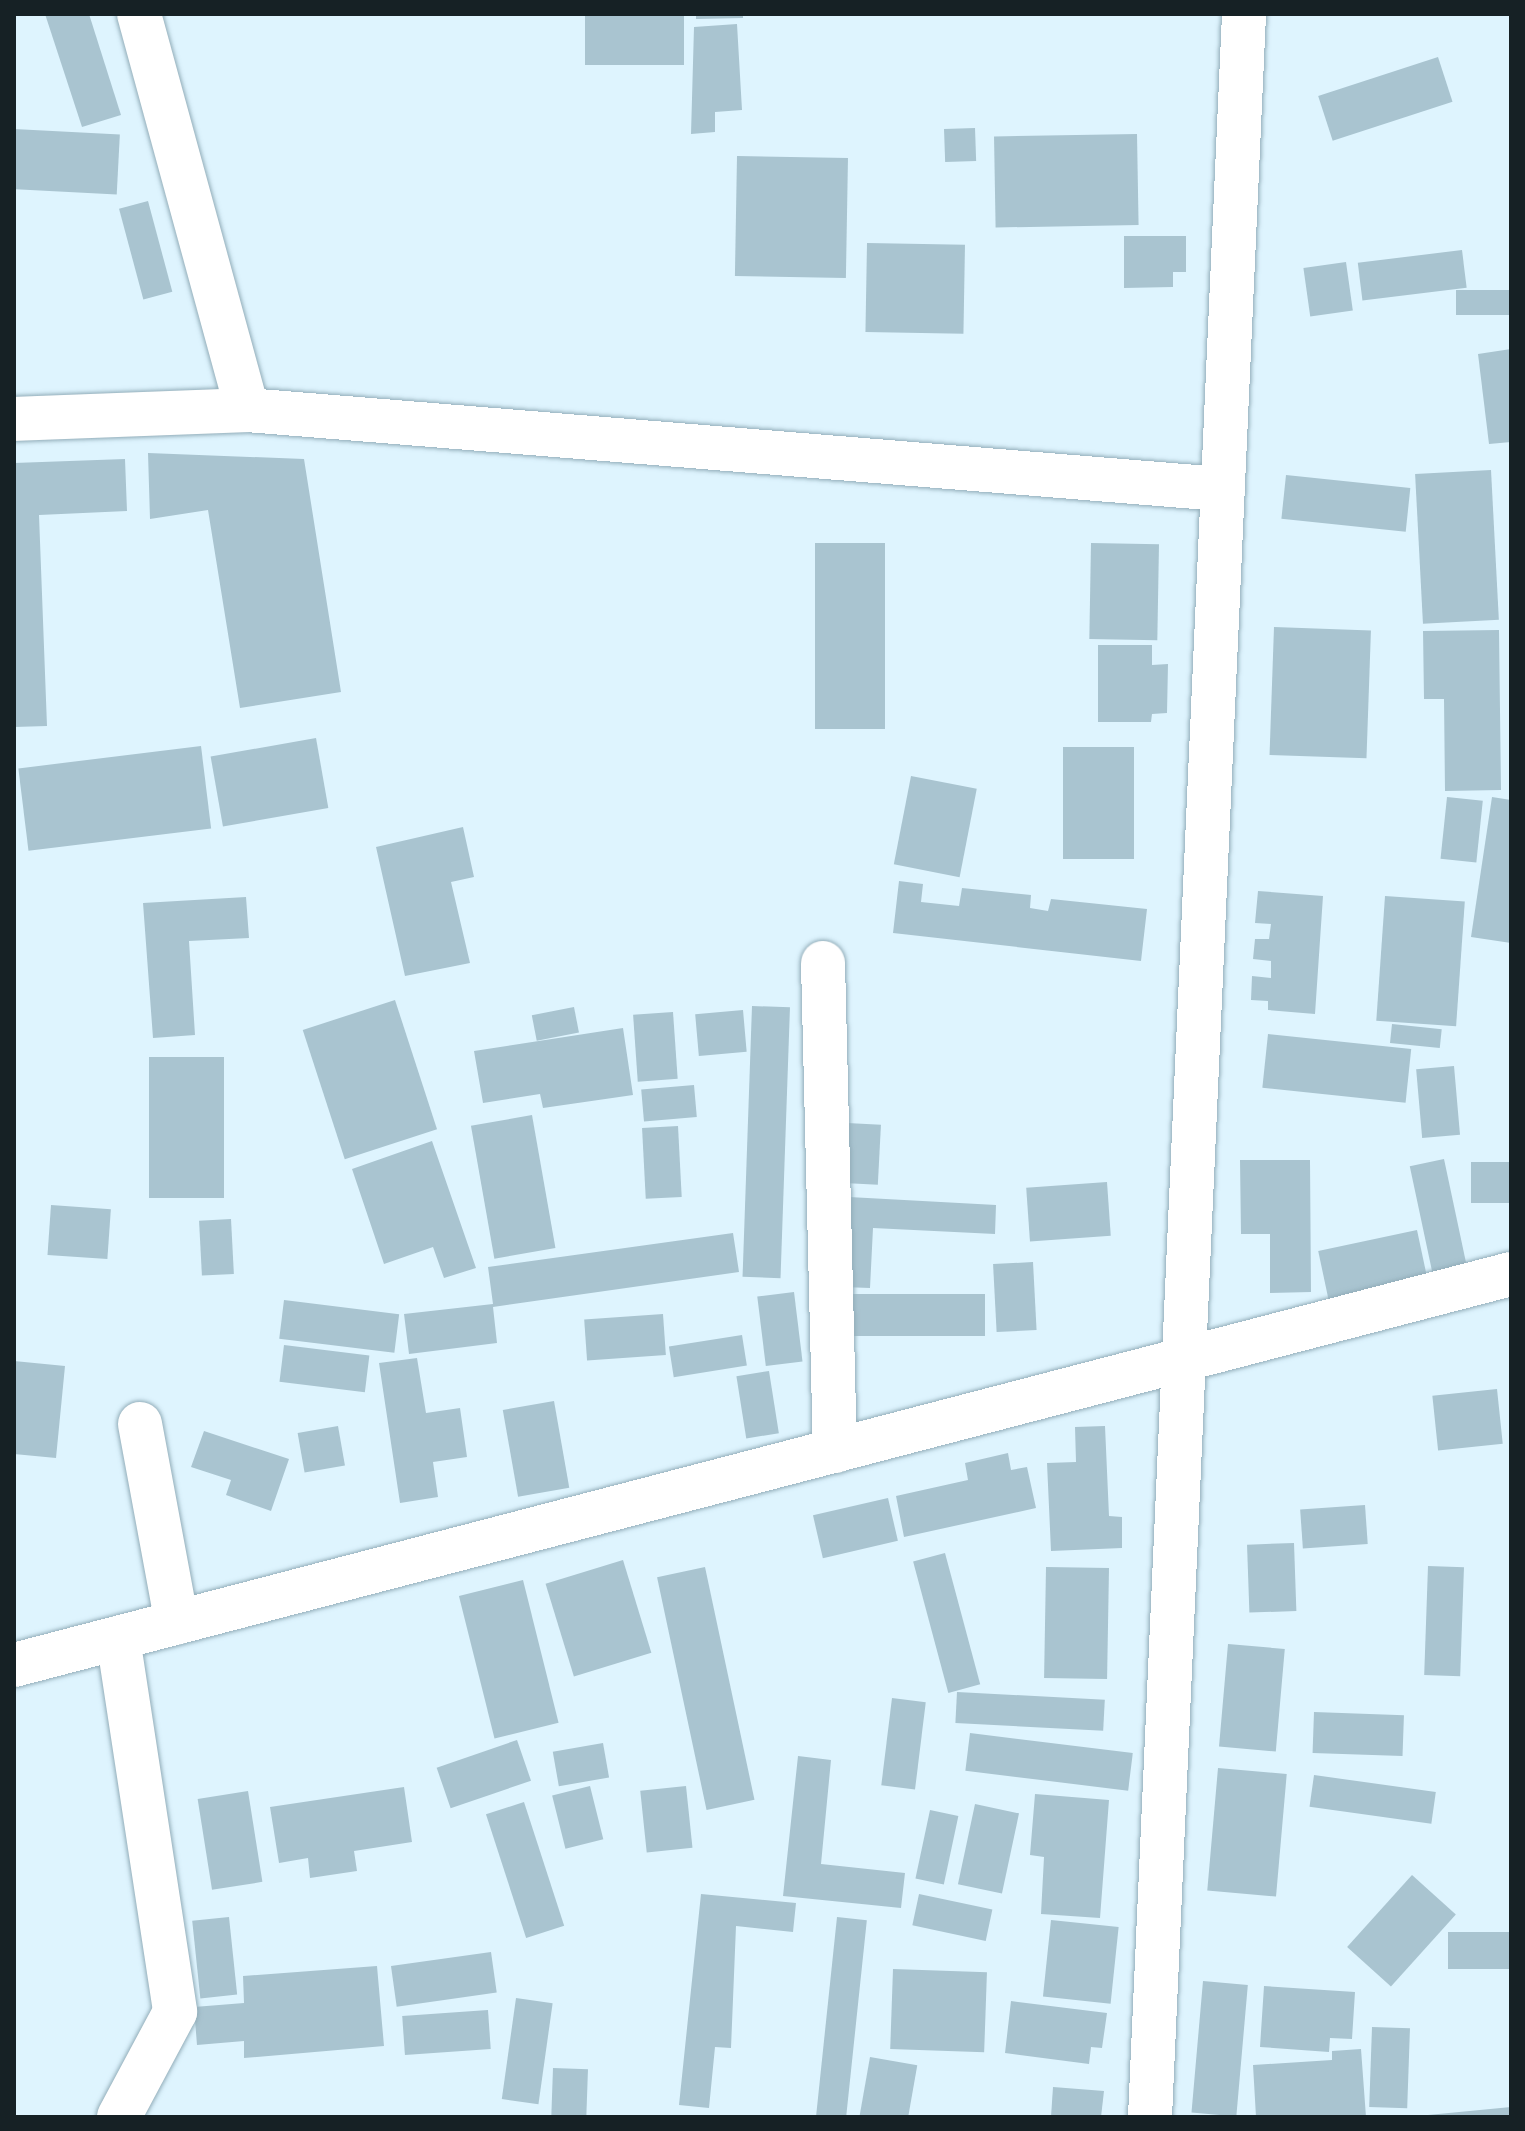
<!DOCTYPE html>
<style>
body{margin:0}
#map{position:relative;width:1525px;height:2131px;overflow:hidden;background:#def4fe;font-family:"Titillium Web",sans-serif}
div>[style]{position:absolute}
.building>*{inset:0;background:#a9c4d0;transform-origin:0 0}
.roads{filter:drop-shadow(0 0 2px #92adb9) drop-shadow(0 0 2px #92adb9)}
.minor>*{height:44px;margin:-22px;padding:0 22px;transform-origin:22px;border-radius:22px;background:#fff}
span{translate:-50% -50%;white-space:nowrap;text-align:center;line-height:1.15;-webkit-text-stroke:6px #fff;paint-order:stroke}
.frame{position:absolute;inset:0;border:16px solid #162125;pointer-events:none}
</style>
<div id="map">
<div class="building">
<div style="clip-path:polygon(45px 14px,89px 14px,121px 115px,82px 127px)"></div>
<div style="left:585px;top:14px;width:99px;height:51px"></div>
<div style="clip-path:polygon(696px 14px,743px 14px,743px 18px,696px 19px)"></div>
<div style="clip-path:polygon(737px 24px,742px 110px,715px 112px,715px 132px,691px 134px,694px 27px)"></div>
<div style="left:1438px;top:57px;width:47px;height:126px;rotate:72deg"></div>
<div style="left:975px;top:128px;width:33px;height:31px;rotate:88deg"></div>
<div style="left:14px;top:129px;width:106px;height:60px;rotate:3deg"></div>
<div style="left:1137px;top:134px;width:91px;height:143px;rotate:89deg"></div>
<div style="left:737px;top:156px;width:111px;height:120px;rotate:1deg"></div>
<div style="left:148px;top:201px;width:94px;height:30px;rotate:75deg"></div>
<div style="clip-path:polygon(1124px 236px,1186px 236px,1186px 272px,1173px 272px,1173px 287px,1124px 288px)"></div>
<div style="left:867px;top:243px;width:98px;height:89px;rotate:1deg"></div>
<div style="left:1462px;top:250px;width:38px;height:105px;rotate:83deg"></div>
<div style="left:1346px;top:262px;width:49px;height:43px;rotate:82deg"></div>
<div style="left:1511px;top:290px;width:25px;height:55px;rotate:90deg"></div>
<div style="clip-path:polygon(1511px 349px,1511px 442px,1489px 444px,1478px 354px)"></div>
<div style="clip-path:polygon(148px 453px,304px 459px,341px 692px,240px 708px,208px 510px,150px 519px)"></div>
<div style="clip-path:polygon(125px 459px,127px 511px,39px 515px,47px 726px,14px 727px,14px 463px)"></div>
<div style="left:1491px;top:470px;width:150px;height:76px;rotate:87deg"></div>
<div style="left:1286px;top:475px;width:125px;height:44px;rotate:6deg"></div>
<div style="left:815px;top:543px;width:70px;height:186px"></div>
<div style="left:1091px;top:543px;width:68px;height:96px;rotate:1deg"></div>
<div style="left:1274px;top:627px;width:97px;height:128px;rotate:2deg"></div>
<div style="clip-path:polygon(1499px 630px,1501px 790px,1445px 791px,1444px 699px,1424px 699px,1423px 631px)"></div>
<div style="clip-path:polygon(1098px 645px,1152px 645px,1152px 665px,1168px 664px,1167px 713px,1152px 714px,1151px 722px,1098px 722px)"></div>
<div style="left:316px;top:738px;width:71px;height:107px;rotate:80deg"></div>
<div style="left:201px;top:746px;width:83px;height:184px;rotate:83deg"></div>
<div style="left:1063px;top:747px;width:71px;height:112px"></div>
<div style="left:911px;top:776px;width:67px;height:90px;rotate:11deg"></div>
<div style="left:1447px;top:797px;width:36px;height:62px;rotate:6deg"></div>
<div style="clip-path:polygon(1492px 797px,1511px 800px,1511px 943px,1471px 937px)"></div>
<div style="clip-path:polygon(463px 827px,474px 877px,451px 882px,470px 963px,405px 976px,376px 847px)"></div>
<div style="clip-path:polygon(899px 881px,923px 884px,921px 902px,959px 906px,962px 888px,1031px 895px,1030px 908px,1048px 911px,1051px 899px,1147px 909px,1141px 961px,893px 933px)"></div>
<div style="clip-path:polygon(1258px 891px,1323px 896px,1315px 1014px,1268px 1010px,1268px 1001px,1251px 1000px,1252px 976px,1271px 978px,1271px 961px,1253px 959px,1255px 939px,1269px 939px,1271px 924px,1255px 923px)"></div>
<div style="left:1385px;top:896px;width:80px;height:125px;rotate:4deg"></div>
<div style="clip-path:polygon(246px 897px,249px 938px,189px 941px,195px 1035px,153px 1038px,143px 903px)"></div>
<div style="left:395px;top:1000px;width:136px;height:97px;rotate:72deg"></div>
<div style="left:752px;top:1006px;width:38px;height:271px;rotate:2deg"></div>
<div style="left:574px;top:1007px;width:26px;height:43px;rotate:79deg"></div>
<div style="left:743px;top:1010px;width:42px;height:48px;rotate:85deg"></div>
<div style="left:673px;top:1012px;width:67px;height:40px;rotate:86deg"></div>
<div style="left:1392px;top:1024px;width:50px;height:19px;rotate:6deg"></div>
<div style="clip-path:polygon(623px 1028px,633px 1095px,543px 1108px,540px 1094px,483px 1103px,474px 1051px)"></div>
<div style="left:1268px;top:1034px;width:144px;height:54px;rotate:6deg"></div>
<div style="left:149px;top:1057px;width:75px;height:141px"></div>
<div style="left:1454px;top:1066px;width:69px;height:38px;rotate:85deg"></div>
<div style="left:694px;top:1085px;width:32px;height:53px;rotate:85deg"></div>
<div style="left:532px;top:1115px;width:135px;height:62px;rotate:80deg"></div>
<div style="left:847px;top:1123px;width:34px;height:60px;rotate:3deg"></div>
<div style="left:678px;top:1126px;width:71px;height:36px;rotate:87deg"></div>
<div style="clip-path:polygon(432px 1141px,476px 1268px,444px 1278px,433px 1247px,384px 1264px,352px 1169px)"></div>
<div style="left:1444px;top:1159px;width:125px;height:35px;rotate:78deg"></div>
<div style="clip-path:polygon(1240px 1160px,1310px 1160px,1311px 1292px,1270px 1293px,1270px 1234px,1241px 1234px)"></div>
<div style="left:1511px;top:1162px;width:41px;height:40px;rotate:90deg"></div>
<div style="left:1107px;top:1182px;width:54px;height:81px;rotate:86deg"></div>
<div style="clip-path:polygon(849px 1197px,996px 1205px,995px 1234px,873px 1228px,870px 1288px,843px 1287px)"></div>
<div style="left:51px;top:1205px;width:60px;height:50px;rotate:4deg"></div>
<div style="left:231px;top:1219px;width:55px;height:32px;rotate:87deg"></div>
<div style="left:1417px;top:1230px;width:50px;height:101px;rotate:78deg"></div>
<div style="clip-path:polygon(733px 1233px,739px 1272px,493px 1307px,497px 1343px,409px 1354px,404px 1314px,493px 1304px,488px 1267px)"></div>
<div style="left:1033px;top:1262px;width:68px;height:40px;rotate:87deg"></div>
<div style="left:794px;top:1292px;width:70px;height:37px;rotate:83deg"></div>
<div style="left:845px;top:1294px;width:140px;height:42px"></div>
<div style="left:284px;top:1300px;width:116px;height:39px;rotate:7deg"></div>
<div style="left:663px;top:1314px;width:41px;height:79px;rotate:86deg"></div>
<div style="left:742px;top:1335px;width:31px;height:74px;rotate:81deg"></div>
<div style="left:284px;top:1345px;width:86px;height:37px;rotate:7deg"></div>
<div style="clip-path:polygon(417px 1358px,426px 1413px,460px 1408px,467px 1457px,433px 1462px,438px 1497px,400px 1503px,379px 1363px)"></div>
<div style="clip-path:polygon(14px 1361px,65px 1366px,56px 1458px,14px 1454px)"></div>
<div style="left:769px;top:1371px;width:63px;height:33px;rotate:81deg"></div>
<div style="left:1497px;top:1389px;width:55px;height:65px;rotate:84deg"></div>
<div style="left:554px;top:1401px;width:88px;height:52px;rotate:80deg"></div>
<div style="left:338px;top:1426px;width:40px;height:41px;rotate:80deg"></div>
<div style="clip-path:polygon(1105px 1426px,1109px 1516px,1122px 1517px,1122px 1548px,1051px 1551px,1047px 1463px,1076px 1462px,1075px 1427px)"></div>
<div style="clip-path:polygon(204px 1431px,289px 1459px,271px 1511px,226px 1495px,231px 1480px,191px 1467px)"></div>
<div style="clip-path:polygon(1008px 1453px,1011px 1470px,1027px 1467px,1036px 1508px,904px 1537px,896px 1496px,968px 1480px,965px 1463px)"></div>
<div style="left:888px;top:1498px;width:44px;height:77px;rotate:77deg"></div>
<div style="left:1365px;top:1505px;width:39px;height:65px;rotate:86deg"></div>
<div style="left:1294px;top:1543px;width:68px;height:47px;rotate:88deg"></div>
<div style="left:945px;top:1553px;width:136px;height:33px;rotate:75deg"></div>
<div style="left:623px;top:1560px;width:97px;height:81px;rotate:73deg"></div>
<div style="left:1428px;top:1566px;width:36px;height:109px;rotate:2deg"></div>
<div style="left:705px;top:1567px;width:238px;height:49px;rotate:78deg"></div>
<div style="left:1109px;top:1568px;width:111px;height:63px;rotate:91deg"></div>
<div style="left:523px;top:1580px;width:147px;height:66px;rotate:76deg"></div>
<div style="left:1228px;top:1644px;width:57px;height:103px;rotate:5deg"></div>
<div style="left:957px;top:1692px;width:148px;height:31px;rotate:3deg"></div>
<div style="left:892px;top:1698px;width:34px;height:88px;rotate:7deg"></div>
<div style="left:1314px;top:1712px;width:90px;height:41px;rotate:2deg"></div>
<div style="left:970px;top:1733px;width:164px;height:38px;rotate:7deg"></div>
<div style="left:517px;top:1740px;width:43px;height:85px;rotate:71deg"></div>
<div style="left:603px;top:1743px;width:35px;height:51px;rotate:80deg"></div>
<div style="clip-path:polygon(798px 1756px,831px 1760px,821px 1864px,905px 1873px,901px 1908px,783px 1896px)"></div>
<div style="left:1218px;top:1768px;width:69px;height:123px;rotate:5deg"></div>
<div style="left:1314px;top:1775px;width:123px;height:32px;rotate:8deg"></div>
<div style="left:590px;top:1786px;width:55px;height:39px;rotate:76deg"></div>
<div style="left:686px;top:1786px;width:62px;height:46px;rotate:84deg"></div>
<div style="clip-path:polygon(404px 1787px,412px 1842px,354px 1851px,357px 1871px,310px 1878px,308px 1858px,279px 1863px,270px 1807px)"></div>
<div style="left:248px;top:1791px;width:92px;height:51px;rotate:81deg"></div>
<div style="clip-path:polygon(1035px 1794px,1109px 1800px,1100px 1918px,1041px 1914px,1044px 1857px,1030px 1855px)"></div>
<div style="left:524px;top:1802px;width:130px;height:40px;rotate:72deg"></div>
<div style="left:975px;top:1804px;width:45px;height:82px;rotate:12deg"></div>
<div style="left:930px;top:1810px;width:29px;height:70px;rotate:12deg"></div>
<div style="left:1412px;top:1875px;width:59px;height:97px;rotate:42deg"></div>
<div style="clip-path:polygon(701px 1894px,796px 1903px,793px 1932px,736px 1926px,731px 2048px,715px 2047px,709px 2108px,679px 2105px)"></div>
<div style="left:919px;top:1894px;width:75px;height:32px;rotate:12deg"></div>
<div style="left:229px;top:1917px;width:78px;height:37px;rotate:84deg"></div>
<div style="left:837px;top:1917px;width:30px;height:202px;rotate:6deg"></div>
<div style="left:1051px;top:1920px;width:68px;height:77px;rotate:6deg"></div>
<div style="left:1511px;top:1932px;width:37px;height:63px;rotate:90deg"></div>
<div style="left:491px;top:1952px;width:41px;height:101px;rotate:82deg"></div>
<div style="clip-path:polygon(377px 1966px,384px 2046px,244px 2058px,244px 2041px,197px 2045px,194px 2007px,244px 2003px,243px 1976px)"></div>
<div style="left:893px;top:1969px;width:94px;height:80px;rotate:2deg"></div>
<div style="left:1203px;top:1981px;width:45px;height:132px;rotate:5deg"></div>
<div style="clip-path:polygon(1264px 1986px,1355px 1992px,1352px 2039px,1330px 2038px,1329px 2052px,1260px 2047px)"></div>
<div style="left:516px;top:1998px;width:37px;height:102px;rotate:8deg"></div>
<div style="clip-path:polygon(1011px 2001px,1107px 2013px,1102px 2048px,1091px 2047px,1089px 2064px,1005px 2053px)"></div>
<div style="left:488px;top:2010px;width:39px;height:86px;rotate:86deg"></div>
<div style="left:1372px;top:2027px;width:38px;height:80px;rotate:2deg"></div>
<div style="clip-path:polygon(1361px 2049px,1366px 2117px,1256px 2117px,1253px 2065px,1332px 2060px,1332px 2051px)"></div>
<div style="left:870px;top:2057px;width:48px;height:61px;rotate:10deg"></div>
<div style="left:553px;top:2068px;width:35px;height:49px;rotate:2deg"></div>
<div style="clip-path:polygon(1053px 2087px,1104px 2091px,1101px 2117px,1051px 2117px)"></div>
<div style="clip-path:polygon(1511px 2107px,1511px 2117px,1428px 2117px,1428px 2115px)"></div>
</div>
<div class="roads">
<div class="minor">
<div style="left:139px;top:14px;width:410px;rotate:74.7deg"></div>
<div style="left:14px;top:419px;width:233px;rotate:-2.2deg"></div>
<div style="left:247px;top:410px;width:977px;rotate:4.64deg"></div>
<div style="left:823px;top:963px;width:488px;rotate:88.6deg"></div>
<div style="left:140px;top:1424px;width:202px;rotate:79.5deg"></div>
<div style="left:118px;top:1638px;width:378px;rotate:81.3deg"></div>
<div style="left:175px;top:2012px;width:119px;rotate:118.1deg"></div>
<div style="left:14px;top:1665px;width:1547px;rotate:-14.64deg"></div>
<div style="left:1150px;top:2117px;width:2105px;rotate:-87.44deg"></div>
</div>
</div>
<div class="frame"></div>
</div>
